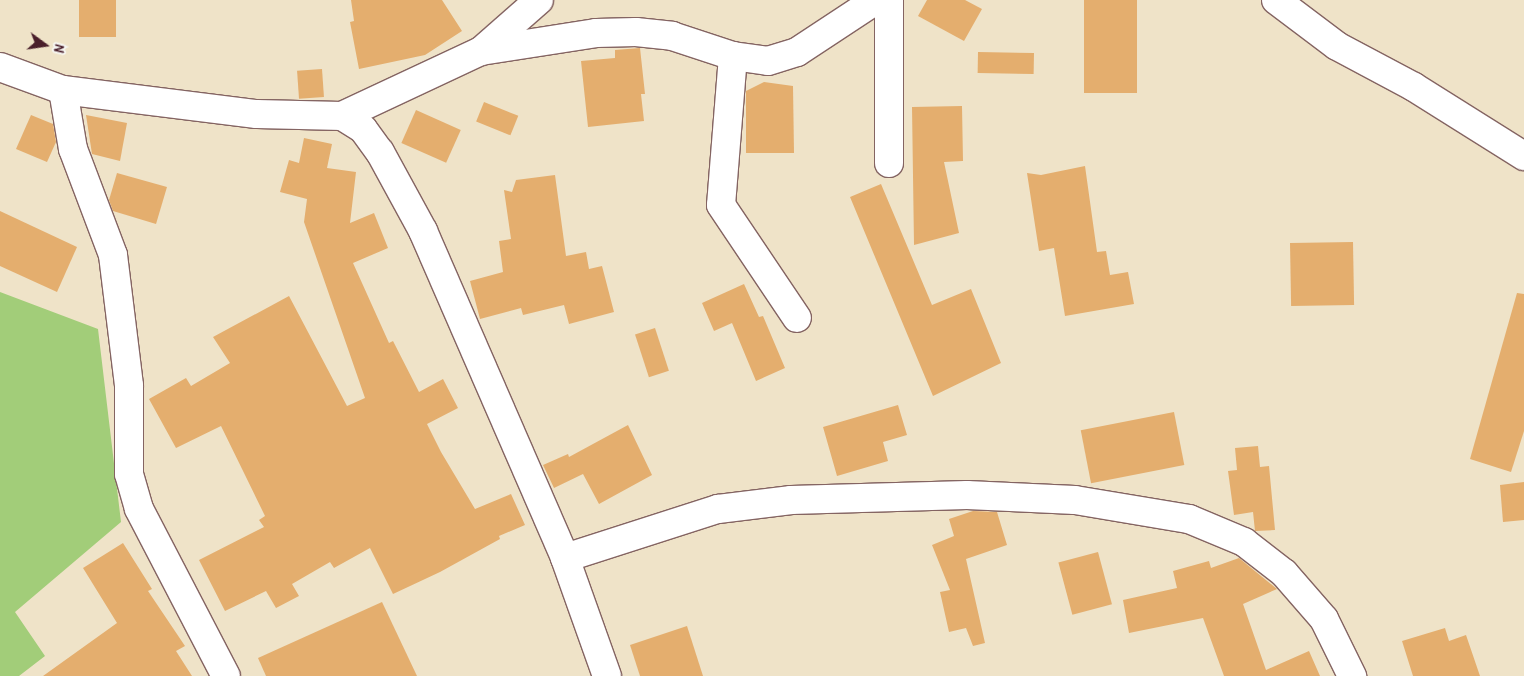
<!DOCTYPE html>
<html>
<head>
<meta charset="utf-8">
<style>
	body { margin:0 }
	#map { position:relative; width:1524px; height:676px; overflow:hidden; background:#efe3c8; font-family:"Patrick Hand",sans-serif }
	div>[style] { position:absolute }
	[style*='--x'] { left:calc(var(--x)*1px); top:calc(var(--y)*1px); width:calc(var(--w)*1px); rotate:calc(var(--a)*1deg) }
	.green>* { inset:0; background:#a2cd79 }
	.building>* { inset:0; background:#e4ae6e; transform-origin:0 0 }
	.roads { filter:drop-shadow(1px 0 #846462) drop-shadow(-1px 0 #846462) drop-shadow(0 1px #846462) drop-shadow(0 -1px #846462) }
	.minor>* { height:28px; margin:-14px; padding:0 14px; transform-origin:14px; border-radius:14px; background:#fff }
	span { translate:-50% -50%; white-space:nowrap; text-align:center; line-height:1.15; -webkit-text-stroke:5px #f6f6f2; paint-order:stroke }
	.north { position:absolute; left:20px; top:20px; width:50px; height:50px; -webkit-text-stroke:4px #f6f6f2; paint-order:stroke; rotate:104deg; font-size:14px; font-weight:700; line-height:20px; text-align:center; color:#4a1f2b }
	.north::after { content:''; display:block; margin:auto; width:18px; height:22px; background:#4a1f2b; clip-path:polygon(50% 0,100% 100%,50% 72%,0 100%) }
</style>
</head>
<body>
<div id="map">
	<div class="green">
		<i style="clip-path:polygon(0 292px,98px 329px,121px 522px,15px 612px,45px 656px,19px 676px,0 676px)"></i>
	</div>
	<div class="building">
		<i style="left:79px;top:0;width:37px;height:37px"></i>
		<i style="clip-path:polygon(351px 0,442px 0,462px 31px,425px 55px,359px 69px,350px 22px,354px 21px)"></i>
		<i style="clip-path:polygon(927px 0,965px 0,982px 9px,964px 41px,918px 16px)"></i>
		<i style="left:1084px;top:0;width:53px;height:93px"></i>
		<i style="clip-path:polygon(640px 48px,645px 94px,641px 94px,644px 121px,588px 127px,581px 61px,615px 58px,615px 50px)"></i>
		<i style="left:978px;top:52px;width:56px;height:21px;rotate:1deg"></i>
		<i style="left:322px;top:69px;width:28px;height:25px;rotate:86deg"></i>
		<i style="clip-path:polygon(764px 82px,793px 86px,794px 153px,746px 153px,746px 91px)"></i>
		<i style="left:484px;top:102px;width:37px;height:21px;rotate:22deg"></i>
		<i style="clip-path:polygon(962px 106px,963px 161px,944px 162px,959px 233px,914px 245px,912px 107px)"></i>
		<i style="left:416px;top:110px;width:49px;height:36px;rotate:24deg"></i>
		<i style="clip-path:polygon(31px 115px,53px 124px,56px 142px,47px 162px,16px 149px)"></i>
		<i style="clip-path:polygon(86px 115px,127px 123px,120px 161px,92px 154px)"></i>
		<i style="clip-path:polygon(304px 138px,332px 144px,327px 168px,356px 172px,350px 223px,374px 213px,388px 248px,353px 263px,389px 343px,393px 341px,419px 392px,443px 379px,458px 408px,427px 424px,441px 452px,475px 509px,511px 494px,525px 525px,499px 536px,500px 539px,440px 572px,393px 594px,370px 548px,334px 568px,330px 562px,292px 584px,299px 596px,276px 608px,266px 591px,225px 611px,199px 560px,264px 527px,259px 520px,265px 516px,221px 426px,176px 448px,149px 399px,186px 378px,191px 386px,230px 363px,213px 337px,289px 296px,347px 406px,365px 398px,304px 222px,307px 199px,280px 192px,289px 160px,299px 163px)"></i>
		<i style="clip-path:polygon(1085px 166px,1097px 252px,1106px 251px,1110px 275px,1128px 272px,1134px 304px,1065px 316px,1054px 248px,1039px 251px,1027px 173px,1041px 175px)"></i>
		<i style="clip-path:polygon(117px 173px,167px 187px,156px 224px,113px 211px,109px 200px)"></i>
		<i style="clip-path:polygon(555px 175px,566px 256px,586px 252px,589px 269px,602px 266px,614px 312px,569px 324px,564px 305px,523px 315px,521px 308px,480px 319px,470px 281px,503px 272px,499px 241px,511px 239px,504px 190px,512px 192px,516px 180px)"></i>
		<i style="clip-path:polygon(881px 184px,932px 305px,971px 289px,1001px 363px,933px 396px,850px 197px)"></i>
		<i style="clip-path:polygon(0 211px,77px 247px,57px 292px,0 266px)"></i>
		<i style="left:1353px;top:242px;width:63px;height:63px;rotate:89deg"></i>
		<i style="clip-path:polygon(744px 284px,759px 317px,763px 316px,785px 368px,756px 381px,732px 323px,714px 331px,702px 303px)"></i>
		<i style="clip-path:polygon(1517px 293px,1524px 294px,1524px 431px,1511px 472px,1470px 459px)"></i>
		<i style="left:655px;top:328px;width:45px;height:21px;rotate:72deg"></i>
		<i style="clip-path:polygon(898px 405px,907px 435px,883px 442px,888px 461px,837px 476px,823px 427px)"></i>
		<i style="left:1174px;top:412px;width:54px;height:95px;rotate:79deg"></i>
		<i style="clip-path:polygon(628px 425px,652px 475px,599px 504px,583px 474px,554px 488px,543px 465px,568px 454px,569px 457px)"></i>
		<i style="clip-path:polygon(1258px 446px,1260px 467px,1269px 466px,1275px 530px,1255px 531px,1253px 512px,1234px 515px,1228px 471px,1237px 470px,1235px 448px)"></i>
		<i style="clip-path:polygon(1524px 482px,1524px 520px,1503px 522px,1500px 485px)"></i>
		<i style="clip-path:polygon(973px 511px,997px 512px,1007px 545px,966px 559px,985px 643px,973px 646px,966px 628px,949px 632px,940px 592px,950px 590px,932px 545px,954px 536px,949px 519px)"></i>
		<i style="clip-path:polygon(123px 543px,152px 589px,148px 591px,185px 646px,176px 651px,192px 676px,43px 676px,117px 623px,83px 568px)"></i>
		<i style="left:1098px;top:552px;width:54px;height:41px;rotate:75deg"></i>
		<i style="clip-path:polygon(1239px 558px,1277px 589px,1243px 604px,1266px 670px,1309px 651px,1320px 676px,1224px 676px,1203px 618px,1129px 633px,1123px 600px,1177px 588px,1173px 571px,1209px 561px,1211px 568px)"></i>
		<i style="clip-path:polygon(382px 602px,417px 676px,266px 676px,258px 658px)"></i>
		<i style="clip-path:polygon(687px 626px,703px 676px,640px 676px,630px 645px)"></i>
		<i style="clip-path:polygon(1445px 628px,1449px 641px,1466px 635px,1480px 676px,1413px 676px,1402px 641px)"></i>
	</div>
	<div class="roads">
		<div class="minor">
			<i style="--x:1276;--y:0;--w:76;--a:37"></i>
			<i style="--x:1337;--y:46;--w:87;--a:28"></i>
			<i style="--x:1414;--y:87;--w:130;--a:32.1"></i>
			<i style="--x:481;--y:51;--w:116;--a:-8.9"></i>
			<i style="--x:596;--y:33;--w:40;--a:-1.4"></i>
			<i style="--x:636;--y:32;--w:36;--a:6"></i>
			<i style="--x:672;--y:36;--w:64;--a:18.2"></i>
			<i style="--x:733;--y:56;--w:35;--a:8"></i>
			<i style="--x:768;--y:61;--w:30;--a:-17"></i>
			<i style="--x:797;--y:52;--w:95;--a:-33.4"></i>
			<i style="--x:733;--y:56;--w:149;--a:94.6"></i>
			<i style="--x:721;--y:205;--w:136;--a:56.1"></i>
			<i style="--x:0;--y:67;--w:67;--a:20.1"></i>
			<i style="--x:63;--y:90;--w:195;--a:7.1"></i>
			<i style="--x:257;--y:114;--w:85;--a:1.3"></i>
			<i style="--x:342;--y:116;--w:153;--a:-25.1"></i>
			<i style="--x:481;--y:51;--w:77;--a:-41.3"></i>
			<i style="--x:63;--y:90;--w:60;--a:80.4"></i>
			<i style="--x:73;--y:149;--w:113;--a:69.3"></i>
			<i style="--x:113;--y:255;--w:132;--a:83"></i>
			<i style="--x:129;--y:386;--w:88;--a:90"></i>
			<i style="--x:129;--y:474;--w:36;--a:74"></i>
			<i style="--x:139;--y:509;--w:188;--a:62.5"></i>
			<i style="--x:342;--y:116;--w:25;--a:32"></i>
			<i style="--x:363;--y:129;--w:29;--a:54"></i>
			<i style="--x:380;--y:152;--w:90;--a:61.4"></i>
			<i style="--x:423;--y:231;--w:357;--a:66.5"></i>
			<i style="--x:565;--y:558;--w:125;--a:70.4"></i>
			<i style="--x:889;--y:163;--w:163;--a:-90"></i>
			<i style="--x:565;--y:558;--w:161;--a:-17.8"></i>
			<i style="--x:718;--y:509;--w:74;--a:-7"></i>
			<i style="--x:791;--y:500;--w:176;--a:-1.6"></i>
			<i style="--x:967;--y:495;--w:108;--a:2.7"></i>
			<i style="--x:1075;--y:500;--w:116;--a:9.5"></i>
			<i style="--x:1189;--y:519;--w:60;--a:22.7"></i>
			<i style="--x:1244;--y:542;--w:51;--a:37.8"></i>
			<i style="--x:1284;--y:573;--w:61;--a:49"></i>
			<i style="--x:1324;--y:619;--w:64;--a:63.8"></i>
		</div>
	</div>
	<div class="north">N</div>
</div>
</body>
</html>
